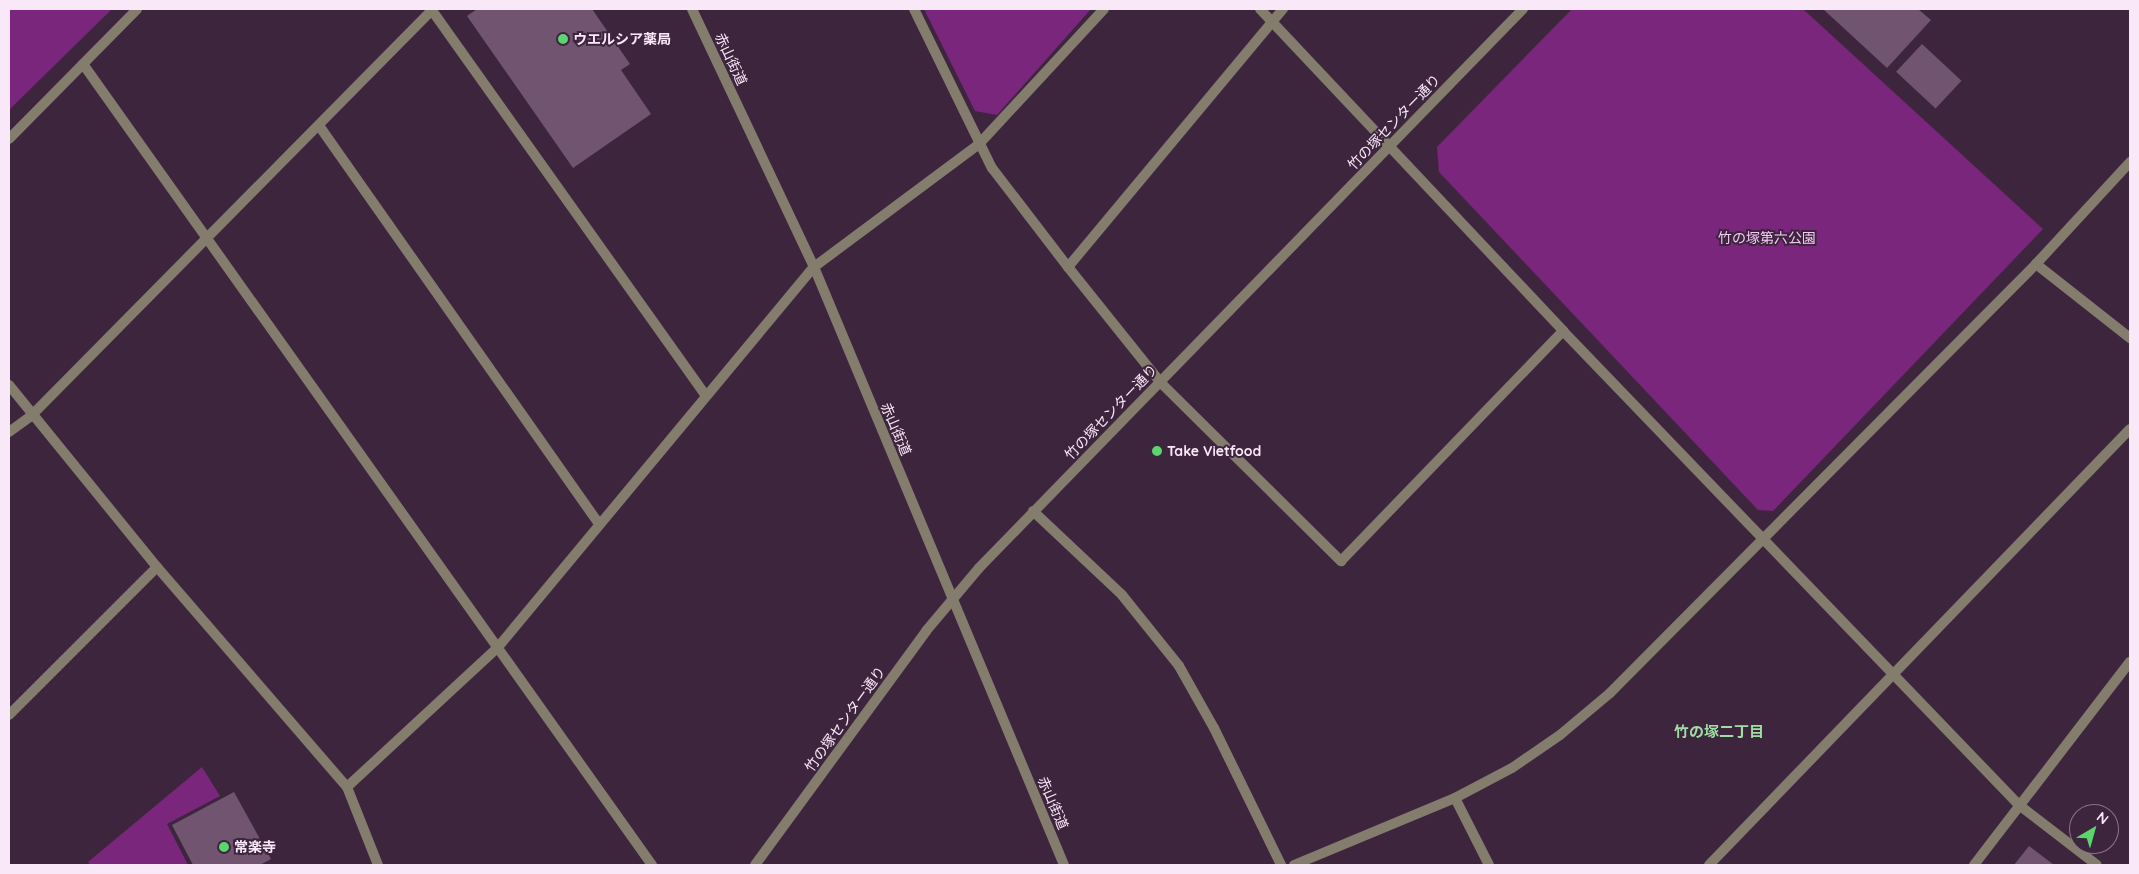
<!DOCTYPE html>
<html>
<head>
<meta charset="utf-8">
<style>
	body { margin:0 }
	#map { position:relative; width:2139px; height:874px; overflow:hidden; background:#3e253e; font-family:Quicksand,"Noto Sans JP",sans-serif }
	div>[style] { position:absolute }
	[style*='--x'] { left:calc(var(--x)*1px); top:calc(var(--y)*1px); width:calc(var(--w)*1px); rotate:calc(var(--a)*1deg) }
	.green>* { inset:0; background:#79267c }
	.building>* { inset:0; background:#705470; transform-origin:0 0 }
	.minor>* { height:10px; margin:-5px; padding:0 5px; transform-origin:5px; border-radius:5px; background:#847d6d }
	.tertiary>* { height:10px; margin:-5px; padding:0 5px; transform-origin:5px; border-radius:5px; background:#847d6d }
	.dots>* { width:14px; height:14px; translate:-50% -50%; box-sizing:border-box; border:2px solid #3e253e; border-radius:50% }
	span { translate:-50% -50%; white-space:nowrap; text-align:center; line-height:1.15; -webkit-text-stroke:4px #3e253e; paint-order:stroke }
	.poi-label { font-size:14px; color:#f9e8f8; font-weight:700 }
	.left { translate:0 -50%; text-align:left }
	.street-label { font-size:14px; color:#f9e8f8 }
	.park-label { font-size:14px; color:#f7c9f6 }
	.neighbourhood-label { font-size:15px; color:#9fdda4; font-weight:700 }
	.frame { position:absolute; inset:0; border:10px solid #f9e8f8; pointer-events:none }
	.north { position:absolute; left:2069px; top:804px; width:50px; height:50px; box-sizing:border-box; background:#3e253e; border:1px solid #897388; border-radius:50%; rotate:38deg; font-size:14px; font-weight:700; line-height:20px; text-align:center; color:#f9e8f8 }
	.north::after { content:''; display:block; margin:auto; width:18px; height:22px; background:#5bd56e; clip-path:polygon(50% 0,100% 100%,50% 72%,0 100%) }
</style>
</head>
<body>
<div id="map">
	<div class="green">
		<i style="clip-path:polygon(9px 9px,112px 9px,9px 110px)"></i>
		<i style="clip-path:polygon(924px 9px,1091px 9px,997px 115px,975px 111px)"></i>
		<i style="clip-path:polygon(1572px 9px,1803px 9px,2043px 229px,1773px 511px,1758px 510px,1439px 172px,1437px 147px)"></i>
		<i style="clip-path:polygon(202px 767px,220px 796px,167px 824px,188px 865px,90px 865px,88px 862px)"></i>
	</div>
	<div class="building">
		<i style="clip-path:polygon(477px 9px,592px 9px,630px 64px,621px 70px,651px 114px,573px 168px,467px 16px)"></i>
		<i style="clip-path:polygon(1823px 9px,1918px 9px,1931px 20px,1887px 68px)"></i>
		<i style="left:1922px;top:44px;width:54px;height:38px;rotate:43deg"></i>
		<i style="clip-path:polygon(234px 792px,271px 859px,260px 865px,193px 865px,172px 825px)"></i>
		<i style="clip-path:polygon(2029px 846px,2054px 865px,2014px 865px)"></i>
	</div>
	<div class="minor">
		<i style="--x:431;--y:9;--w:475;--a:54.6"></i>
		<i style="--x:914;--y:9;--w:177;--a:63.9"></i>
		<i style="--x:992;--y:168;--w:125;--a:52.5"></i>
		<i style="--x:1068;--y:267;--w:147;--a:51.3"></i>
		<i style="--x:1160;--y:382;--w:255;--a:44.7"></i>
		<i style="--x:1341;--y:561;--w:320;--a:-46"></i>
		<i style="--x:1260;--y:9;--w:442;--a:46.7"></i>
		<i style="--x:1563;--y:331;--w:658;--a:46.11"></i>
		<i style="--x:2019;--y:805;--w:98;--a:37.6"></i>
		<i style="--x:83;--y:64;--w:983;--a:54.61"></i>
		<i style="--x:320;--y:127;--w:484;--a:54.9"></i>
		<i style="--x:9;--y:139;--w:182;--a:-45.4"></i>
		<i style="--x:2036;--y:264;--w:120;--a:38.2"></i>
		<i style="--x:1068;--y:267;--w:336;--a:-50.2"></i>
		<i style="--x:9;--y:385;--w:235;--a:50.9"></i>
		<i style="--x:157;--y:567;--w:291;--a:49.2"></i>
		<i style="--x:347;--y:787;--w:84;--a:68.3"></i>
		<i style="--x:9;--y:432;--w:27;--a:-36"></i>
		<i style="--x:31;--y:416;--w:572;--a:-45.35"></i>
		<i style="--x:1033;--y:511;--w:122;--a:43.3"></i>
		<i style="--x:1122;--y:595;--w:91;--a:51.2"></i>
		<i style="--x:1179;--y:666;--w:71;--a:60.6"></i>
		<i style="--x:1214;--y:728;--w:153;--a:63.9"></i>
		<i style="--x:9;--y:715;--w:209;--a:-45"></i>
		<i style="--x:347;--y:787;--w:207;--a:-42.8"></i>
		<i style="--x:499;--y:646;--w:493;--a:-50.3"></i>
		<i style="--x:814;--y:267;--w:206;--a:-36.7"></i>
		<i style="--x:979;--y:144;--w:184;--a:-47.2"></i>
		<i style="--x:1455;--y:798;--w:75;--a:63.1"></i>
		<i style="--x:1294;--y:865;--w:174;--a:-22.6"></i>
		<i style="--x:1455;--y:798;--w:64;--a:-27.8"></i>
		<i style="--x:1512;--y:768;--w:58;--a:-34.5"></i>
		<i style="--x:1560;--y:735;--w:65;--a:-40"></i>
		<i style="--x:1610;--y:693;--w:605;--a:-45.2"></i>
		<i style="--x:2036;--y:264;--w:139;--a:-47.3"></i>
		<i style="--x:1709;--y:865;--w:606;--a:-46"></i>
		<i style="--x:1974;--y:865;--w:256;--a:-52.5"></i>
	</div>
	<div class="tertiary">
		<i style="--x:692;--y:9;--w:285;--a:64.7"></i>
		<i style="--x:814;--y:267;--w:648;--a:67.31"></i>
		<i style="--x:755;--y:865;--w:290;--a:-53.8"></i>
		<i style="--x:926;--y:631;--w:82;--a:-49.9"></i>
		<i style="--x:979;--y:568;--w:780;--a:-45.78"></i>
	</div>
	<div class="dots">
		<i style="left:563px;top:39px;background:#5bd56e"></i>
		<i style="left:1157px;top:451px;background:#5bd56e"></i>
		<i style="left:224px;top:847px;background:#5bd56e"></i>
	</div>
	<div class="poi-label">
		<span class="left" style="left:573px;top:39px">ウエルシア薬局</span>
		<span class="left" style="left:1167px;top:451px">Take Vietfood</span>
		<span class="left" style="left:234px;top:847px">常楽寺</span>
	</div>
	<div class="street-label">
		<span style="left:731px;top:59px;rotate:65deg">赤山街道</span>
		<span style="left:1394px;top:122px;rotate:-46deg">竹の塚センター通り</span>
		<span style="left:1111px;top:412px;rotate:-46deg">竹の塚センター通り</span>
		<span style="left:896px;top:429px;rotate:67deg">赤山街道</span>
		<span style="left:845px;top:719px;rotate:-54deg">竹の塚センター通り</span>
		<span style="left:1053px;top:803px;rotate:67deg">赤山街道</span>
	</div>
	<div class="park-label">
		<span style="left:1767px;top:238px">竹の塚第六公園</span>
	</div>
	<div class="neighbourhood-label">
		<span style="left:1719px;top:732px">竹の塚二丁目</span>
	</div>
	<div class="frame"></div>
	<div class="north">N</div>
</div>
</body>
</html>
